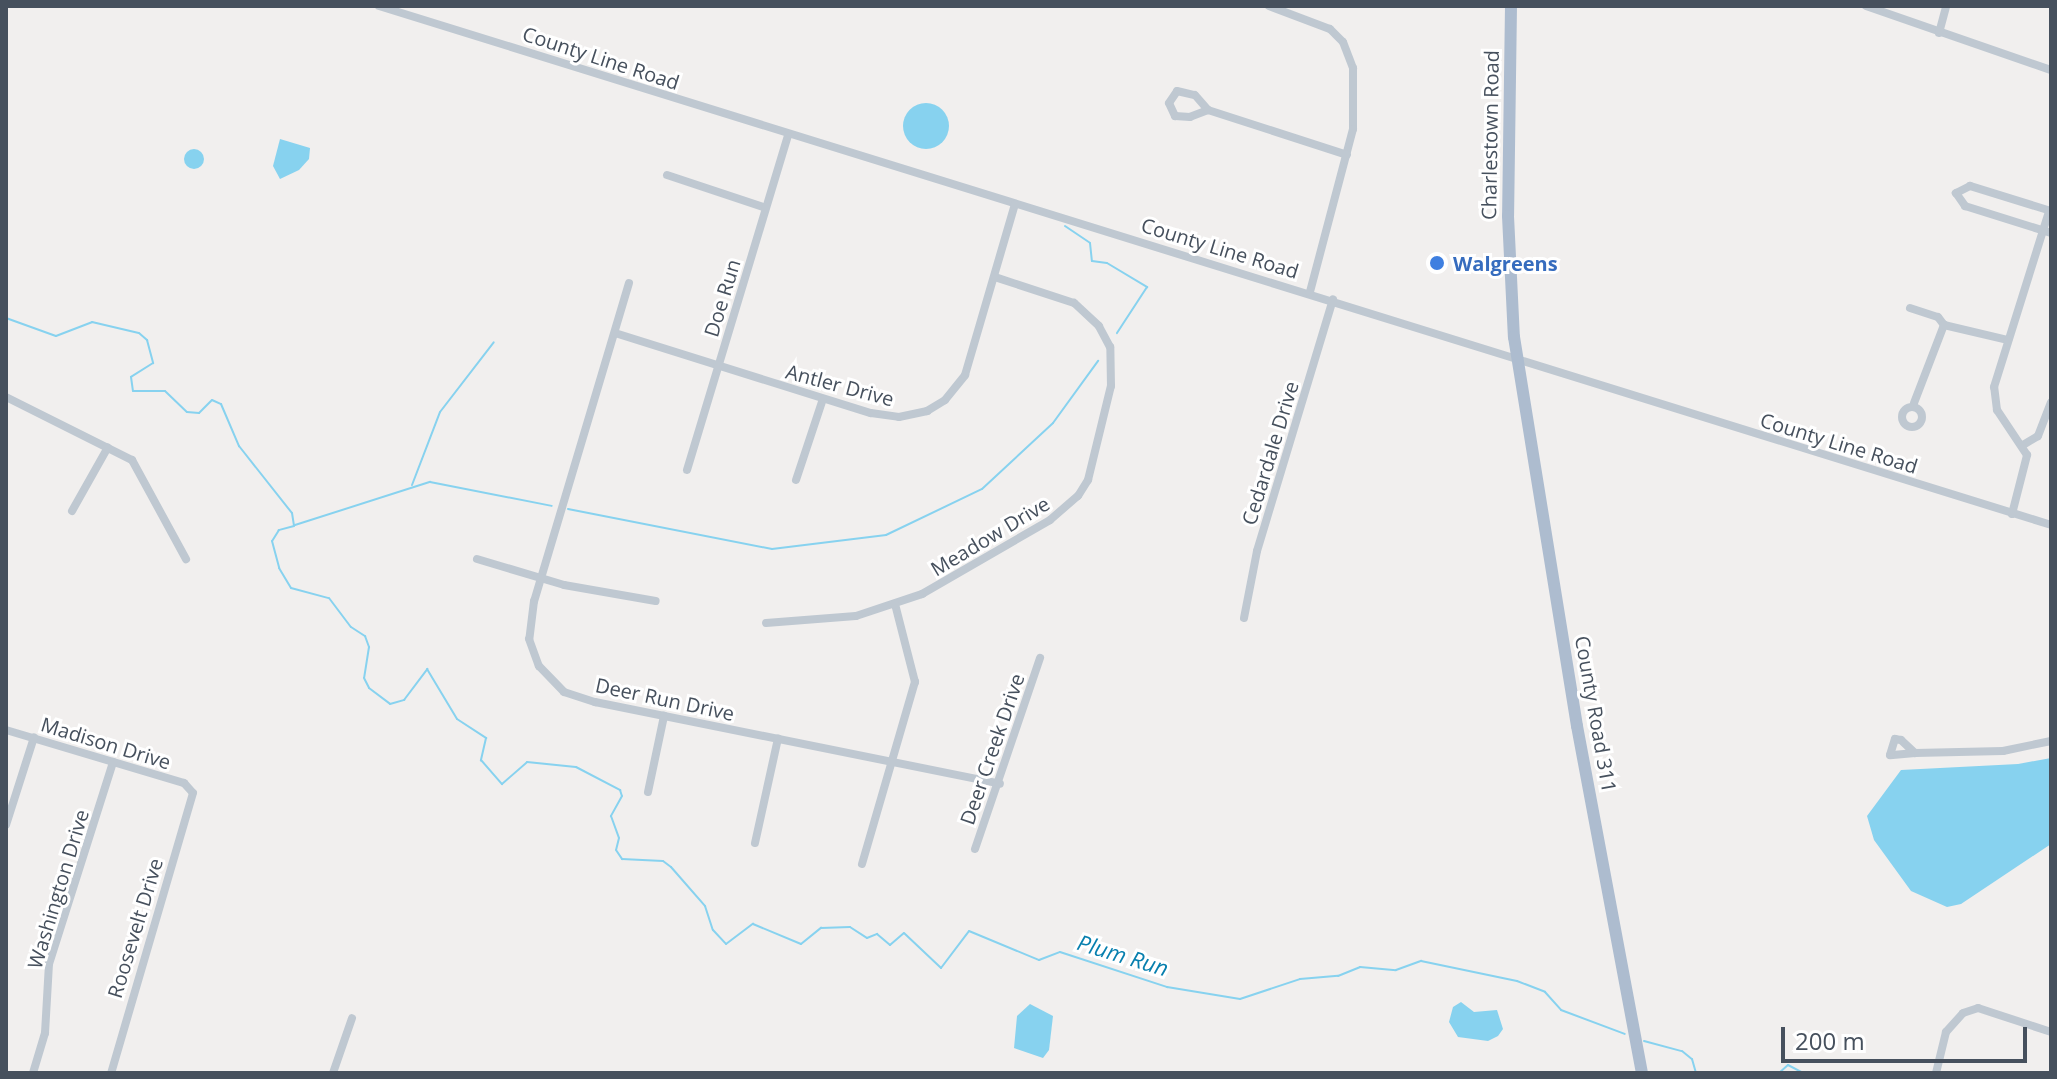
<!DOCTYPE html>
<html>
<head>
<meta charset="utf-8">
<style>
	body { margin:0 }
	#map { position:relative; width:2057px; height:1079px; overflow:hidden; background:#f1efee; font-family:"Open Sans",sans-serif }
	div>[style] { position:absolute }
	[style*='--x'] { left:calc(var(--x)*1px); top:calc(var(--y)*1px); width:calc(var(--w)*1px); rotate:calc(var(--a)*1deg) }
	.water>* { inset:0; background:#87d2ef }
	.round { border-radius:50% }
	.stream>* { height:2px; margin:-1px; padding:0 1px; transform-origin:1px; border-radius:1px; background:#87d2ef }
	.minor>* { height:8px; margin:-4px; padding:0 4px; transform-origin:4px; border-radius:4px; background:#bfc8d1 }
	.minor>.ring { margin:-4px; padding:0; box-sizing:content-box; background:none; border:8px solid #bfc8d1; border-radius:50% }
	.primary>* { height:12px; margin:-6px; padding:0 6px; transform-origin:6px; border-radius:6px; background:#adbccf }
	.dots>* { width:22px; height:22px; translate:-50% -50%; box-sizing:border-box; border:4px solid #fff; border-radius:50% }
	span { translate:-50% -50%; white-space:nowrap; text-align:center; line-height:1.15; -webkit-text-stroke:6px #fff; paint-order:stroke }
	.street-label { font-size:20px; color:#46505d }
	.shop-label { font-size:20px; color:#366cbe; font-weight:700 }
	.left { translate:0 -50%; text-align:left }
	.water-label { font-size:22px; color:#077fae; font-style:italic }
	.frame { position:absolute; inset:0; border:8px solid #46505d; pointer-events:none }
	.scale { position:absolute; left:1781px; top:1027px; width:246px; height:36px; box-sizing:border-box; border:4px solid #46505d; border-top:0; padding-left:10px; font-size:24px; line-height:28px; white-space:nowrap; color:#46505d; -webkit-text-stroke:6px #fff; paint-order:stroke }
</style>
</head>
<body>
<div id="map">
	<div class="water">
		<i class="round" style="left:903px;top:103px;width:46px;height:46px"></i>
		<i style="clip-path:polygon(280px 139px,310px 148px,309px 159px,299px 170px,280px 179px,273px 166px)"></i>
		<i class="round" style="left:184px;top:149px;width:20px;height:20px"></i>
		<i style="clip-path:polygon(2051px 758px,2051px 844px,1961px 904px,1947px 907px,1911px 891px,1874px 840px,1867px 816px,1901px 770px,2018px 764px)"></i>
		<i style="clip-path:polygon(1461px 1002px,1474px 1012px,1497px 1010px,1503px 1029px,1498px 1036px,1488px 1041px,1458px 1037px,1449px 1022px,1453px 1007px)"></i>
		<i style="clip-path:polygon(1030px 1004px,1053px 1016px,1049px 1050px,1043px 1058px,1014px 1048px,1017px 1016px)"></i>
	</div>
	<div class="stream">
		<i style="--x:1065;--y:226;--w:30;--a:34"></i>
		<i style="--x:1090;--y:243;--w:18;--a:84"></i>
		<i style="--x:1092;--y:261;--w:15;--a:8"></i>
		<i style="--x:1107;--y:263;--w:47;--a:31"></i>
		<i style="--x:1147;--y:287;--w:55;--a:123.1"></i>
		<i style="--x:6;--y:318;--w:53;--a:19.8"></i>
		<i style="--x:56;--y:336;--w:39;--a:-21"></i>
		<i style="--x:92;--y:322;--w:48;--a:13.2"></i>
		<i style="--x:139;--y:333;--w:11;--a:41"></i>
		<i style="--x:147;--y:340;--w:24;--a:75"></i>
		<i style="--x:153;--y:363;--w:26;--a:148"></i>
		<i style="--x:131;--y:377;--w:14;--a:82"></i>
		<i style="--x:133;--y:391;--w:32;--a:0"></i>
		<i style="--x:165;--y:391;--w:30;--a:44"></i>
		<i style="--x:187;--y:412;--w:12;--a:5"></i>
		<i style="--x:199;--y:413;--w:18;--a:-45"></i>
		<i style="--x:212;--y:400;--w:10;--a:24"></i>
		<i style="--x:221;--y:404;--w:46;--a:66.8"></i>
		<i style="--x:239;--y:446;--w:85;--a:51.7"></i>
		<i style="--x:292;--y:513;--w:13;--a:81"></i>
		<i style="--x:294;--y:526;--w:16;--a:165"></i>
		<i style="--x:279;--y:530;--w:13;--a:122"></i>
		<i style="--x:272;--y:541;--w:28;--a:75"></i>
		<i style="--x:279;--y:568;--w:23;--a:59"></i>
		<i style="--x:291;--y:588;--w:39;--a:15"></i>
		<i style="--x:329;--y:598;--w:36;--a:53"></i>
		<i style="--x:351;--y:627;--w:17;--a:33"></i>
		<i style="--x:365;--y:636;--w:12;--a:70"></i>
		<i style="--x:369;--y:647;--w:31;--a:99"></i>
		<i style="--x:364;--y:678;--w:11;--a:63"></i>
		<i style="--x:369;--y:688;--w:26;--a:37"></i>
		<i style="--x:390;--y:704;--w:15;--a:-16"></i>
		<i style="--x:404;--y:700;--w:39;--a:-53"></i>
		<i style="--x:427;--y:669;--w:58;--a:59"></i>
		<i style="--x:457;--y:719;--w:35;--a:33"></i>
		<i style="--x:486;--y:738;--w:23;--a:103"></i>
		<i style="--x:481;--y:760;--w:32;--a:49"></i>
		<i style="--x:502;--y:784;--w:33;--a:-41"></i>
		<i style="--x:527;--y:762;--w:49;--a:5.8"></i>
		<i style="--x:576;--y:767;--w:50;--a:27.6"></i>
		<i style="--x:620;--y:790;--w:6;--a:72"></i>
		<i style="--x:622;--y:796;--w:23;--a:119"></i>
		<i style="--x:611;--y:816;--w:23;--a:70"></i>
		<i style="--x:619;--y:838;--w:12;--a:104"></i>
		<i style="--x:616;--y:850;--w:11;--a:56"></i>
		<i style="--x:622;--y:859;--w:41;--a:2.8"></i>
		<i style="--x:663;--y:861;--w:10;--a:37"></i>
		<i style="--x:671;--y:867;--w:52;--a:48.9"></i>
		<i style="--x:705;--y:906;--w:25;--a:72"></i>
		<i style="--x:713;--y:930;--w:19;--a:47"></i>
		<i style="--x:726;--y:944;--w:34;--a:-37"></i>
		<i style="--x:753;--y:924;--w:52;--a:22.6"></i>
		<i style="--x:801;--y:944;--w:26;--a:-39"></i>
		<i style="--x:821;--y:928;--w:29;--a:-2"></i>
		<i style="--x:850;--y:927;--w:20;--a:33"></i>
		<i style="--x:867;--y:938;--w:11;--a:-22"></i>
		<i style="--x:877;--y:934;--w:17;--a:40"></i>
		<i style="--x:890;--y:945;--w:18;--a:-41"></i>
		<i style="--x:904;--y:933;--w:51;--a:43.4"></i>
		<i style="--x:941;--y:968;--w:46;--a:-52.9"></i>
		<i style="--x:969;--y:931;--w:76;--a:22.5"></i>
		<i style="--x:1039;--y:960;--w:22;--a:-21"></i>
		<i style="--x:1060;--y:952;--w:113;--a:18.1"></i>
		<i style="--x:1167;--y:987;--w:74;--a:9.3"></i>
		<i style="--x:1240;--y:999;--w:63;--a:-18.4"></i>
		<i style="--x:1300;--y:979;--w:38;--a:-5"></i>
		<i style="--x:1338;--y:976;--w:24;--a:-22"></i>
		<i style="--x:1360;--y:967;--w:36;--a:5"></i>
		<i style="--x:1396;--y:970;--w:27;--a:-20"></i>
		<i style="--x:1421;--y:961;--w:98;--a:11.8"></i>
		<i style="--x:1517;--y:981;--w:30;--a:21"></i>
		<i style="--x:1545;--y:992;--w:24;--a:48"></i>
		<i style="--x:1561;--y:1010;--w:68;--a:20.6"></i>
		<i style="--x:412;--y:485;--w:78;--a:-69"></i>
		<i style="--x:440;--y:412;--w:88;--a:-52.4"></i>
		<i style="--x:568;--y:509;--w:208;--a:11.1"></i>
		<i style="--x:772;--y:549;--w:115;--a:-7"></i>
		<i style="--x:886;--y:535;--w:106;--a:-25.6"></i>
		<i style="--x:982;--y:489;--w:97;--a:-42.9"></i>
		<i style="--x:1053;--y:423;--w:77;--a:-54"></i>
		<i style="--x:295;--y:525;--w:142;--a:-17.7"></i>
		<i style="--x:430;--y:482;--w:124;--a:11.1"></i>
		<i style="--x:1644;--y:1041;--w:39;--a:15"></i>
		<i style="--x:1682;--y:1051;--w:13;--a:39"></i>
		<i style="--x:1692;--y:1059;--w:15;--a:74"></i>
		<i style="--x:1779;--y:1073;--w:12;--a:-42"></i>
		<i style="--x:1788;--y:1065;--w:17;--a:28"></i>
	</div>
	<div class="minor">
		<i style="--x:379;--y:6;--w:1751;--a:17.24"></i>
		<i style="--x:1269;--y:6;--w:65;--a:20.7"></i>
		<i style="--x:1330;--y:29;--w:18;--a:45"></i>
		<i style="--x:1343;--y:42;--w:28;--a:69"></i>
		<i style="--x:1353;--y:68;--w:61;--a:90"></i>
		<i style="--x:1353;--y:129;--w:169;--a:104.8"></i>
		<i style="--x:1866;--y:6;--w:196;--a:19.1"></i>
		<i style="--x:1939;--y:33;--w:28;--a:-75"></i>
		<i style="--x:1177;--y:91;--w:18;--a:13"></i>
		<i style="--x:1195;--y:95;--w:20;--a:49"></i>
		<i style="--x:1208;--y:110;--w:19;--a:159"></i>
		<i style="--x:1190;--y:117;--w:15;--a:-176"></i>
		<i style="--x:1175;--y:116;--w:14;--a:-115"></i>
		<i style="--x:1169;--y:103;--w:14;--a:-56"></i>
		<i style="--x:1208;--y:110;--w:146;--a:17.9"></i>
		<i style="--x:667;--y:175;--w:104;--a:18.4"></i>
		<i style="--x:2051;--y:211;--w:85;--a:-162.8"></i>
		<i style="--x:1970;--y:186;--w:16;--a:153"></i>
		<i style="--x:1956;--y:193;--w:16;--a:55"></i>
		<i style="--x:1965;--y:206;--w:90;--a:17.4"></i>
		<i style="--x:629;--y:283;--w:332;--a:106.6"></i>
		<i style="--x:534;--y:601;--w:38;--a:97"></i>
		<i style="--x:529;--y:639;--w:29;--a:70"></i>
		<i style="--x:539;--y:666;--w:36;--a:46"></i>
		<i style="--x:564;--y:692;--w:33;--a:18"></i>
		<i style="--x:595;--y:702;--w:413;--a:11.4"></i>
		<i style="--x:1910;--y:308;--w:29;--a:18"></i>
		<i style="--x:1938;--y:317;--w:10;--a:53"></i>
		<i style="--x:615;--y:333;--w:268;--a:17.4"></i>
		<i style="--x:871;--y:413;--w:28;--a:8"></i>
		<i style="--x:899;--y:417;--w:29;--a:-12"></i>
		<i style="--x:927;--y:411;--w:21;--a:-31"></i>
		<i style="--x:945;--y:400;--w:32;--a:-51"></i>
		<i style="--x:965;--y:375;--w:178;--a:-73.7"></i>
		<i style="--x:6;--y:397;--w:141;--a:26.6"></i>
		<i style="--x:132;--y:460;--w:113;--a:61.4"></i>
		<i style="--x:1914;--y:403;--w:84;--a:-69"></i>
		<i style="--x:1944;--y:325;--w:66;--a:13.2"></i>
		<i class="ring" style="left:1902px;top:407px;width:12px;height:12px"></i>
		<i style="--x:2023;--y:445;--w:17;--a:-31"></i>
		<i style="--x:2038;--y:436;--w:36;--a:-69"></i>
		<i style="--x:687;--y:470;--w:349;--a:-73.2"></i>
		<i style="--x:796;--y:480;--w:85;--a:-71.6"></i>
		<i style="--x:72;--y:511;--w:73;--a:-60.6"></i>
		<i style="--x:2012;--y:514;--w:61;--a:-75.7"></i>
		<i style="--x:2027;--y:455;--w:54;--a:-123.7"></i>
		<i style="--x:1997;--y:410;--w:23;--a:-97"></i>
		<i style="--x:1994;--y:387;--w:184;--a:-72.6"></i>
		<i style="--x:477;--y:559;--w:91;--a:16.6"></i>
		<i style="--x:564;--y:585;--w:93;--a:9.9"></i>
		<i style="--x:1244;--y:618;--w:68;--a:-79"></i>
		<i style="--x:1257;--y:551;--w:263;--a:-73.2"></i>
		<i style="--x:766;--y:623;--w:90;--a:-4.4"></i>
		<i style="--x:856;--y:616;--w:70;--a:-18.4"></i>
		<i style="--x:922;--y:594;--w:148;--a:-30"></i>
		<i style="--x:1050;--y:520;--w:37;--a:-41"></i>
		<i style="--x:1078;--y:496;--w:19;--a:-58"></i>
		<i style="--x:1088;--y:480;--w:97;--a:-76.3"></i>
		<i style="--x:1111;--y:386;--w:39;--a:-91"></i>
		<i style="--x:1110;--y:347;--w:24;--a:-118"></i>
		<i style="--x:1099;--y:326;--w:34;--a:-137"></i>
		<i style="--x:1074;--y:303;--w:83;--a:-161.8"></i>
		<i style="--x:6;--y:730;--w:186;--a:16.6"></i>
		<i style="--x:184;--y:783;--w:13;--a:48"></i>
		<i style="--x:193;--y:793;--w:292;--a:106.3"></i>
		<i style="--x:1895;--y:739;--w:6;--a:9"></i>
		<i style="--x:1901;--y:740;--w:19;--a:43"></i>
		<i style="--x:1915;--y:753;--w:25;--a:175"></i>
		<i style="--x:1890;--y:755;--w:17;--a:-73"></i>
		<i style="--x:1915;--y:753;--w:88;--a:-1.3"></i>
		<i style="--x:2003;--y:751;--w:49;--a:-11.8"></i>
		<i style="--x:648;--y:792;--w:78;--a:-78.1"></i>
		<i style="--x:6;--y:825;--w:92;--a:-72.3"></i>
		<i style="--x:755;--y:843;--w:107;--a:-77.6"></i>
		<i style="--x:975;--y:849;--w:202;--a:-71.2"></i>
		<i style="--x:862;--y:864;--w:190;--a:-73.8"></i>
		<i style="--x:915;--y:682;--w:81;--a:-104.4"></i>
		<i style="--x:33;--y:1073;--w:42;--a:-73.3"></i>
		<i style="--x:45;--y:1033;--w:69;--a:-86.7"></i>
		<i style="--x:49;--y:964;--w:212;--a:-72.4"></i>
		<i style="--x:333;--y:1073;--w:58;--a:-70.9"></i>
		<i style="--x:1936;--y:1073;--w:42;--a:-76.3"></i>
		<i style="--x:1946;--y:1032;--w:25;--a:-48"></i>
		<i style="--x:1963;--y:1013;--w:16;--a:-18"></i>
		<i style="--x:1978;--y:1008;--w:77;--a:18.2"></i>
	</div>
	<div class="primary">
		<i style="--x:1511;--y:6;--w:210;--a:90.8"></i>
		<i style="--x:1508;--y:216;--w:121;--a:87.2"></i>
		<i style="--x:1514;--y:337;--w:394;--a:80.8"></i>
		<i style="--x:1577;--y:726;--w:353;--a:79.4"></i>
	</div>
	<div class="dots">
		<i style="left:1437px;top:263px;background:#3f7fe0"></i>
	</div>
	<div class="street-label">
		<span style="left:601px;top:58px;rotate:18deg">County Line Road</span>
		<span style="left:1490px;top:135px;rotate:-89deg">Charlestown Road</span>
		<span style="left:1220px;top:248px;rotate:17deg">County Line Road</span>
		<span style="left:722px;top:298px;rotate:-73deg">Doe Run</span>
		<span style="left:840px;top:385px;rotate:15deg">Antler Drive</span>
		<span style="left:1839px;top:443px;rotate:17deg">County Line Road</span>
		<span style="left:1270px;top:453px;rotate:-73deg">Cedardale Drive</span>
		<span style="left:990px;top:536px;rotate:-31deg">Meadow Drive</span>
		<span style="left:665px;top:699px;rotate:12deg">Deer Run Drive</span>
		<span style="left:1596px;top:714px;rotate:80deg">County Road 311</span>
		<span style="left:106px;top:743px;rotate:17deg">Madison Drive</span>
		<span style="left:992px;top:749px;rotate:-71deg">Deer Creek Drive</span>
		<span style="left:58px;top:889px;rotate:-73deg">Washington Drive</span>
		<span style="left:135px;top:928px;rotate:-73deg">Roosevelt Drive</span>
	</div>
	<div class="shop-label">
		<span class="left" style="left:1453px;top:263px">Walgreens</span>
	</div>
	<div class="water-label">
		<span style="left:1123px;top:955px;rotate:17deg">Plum Run</span>
	</div>
	<div class="frame"></div>
	<div class="scale">200 m</div>
</div>
</body>
</html>
